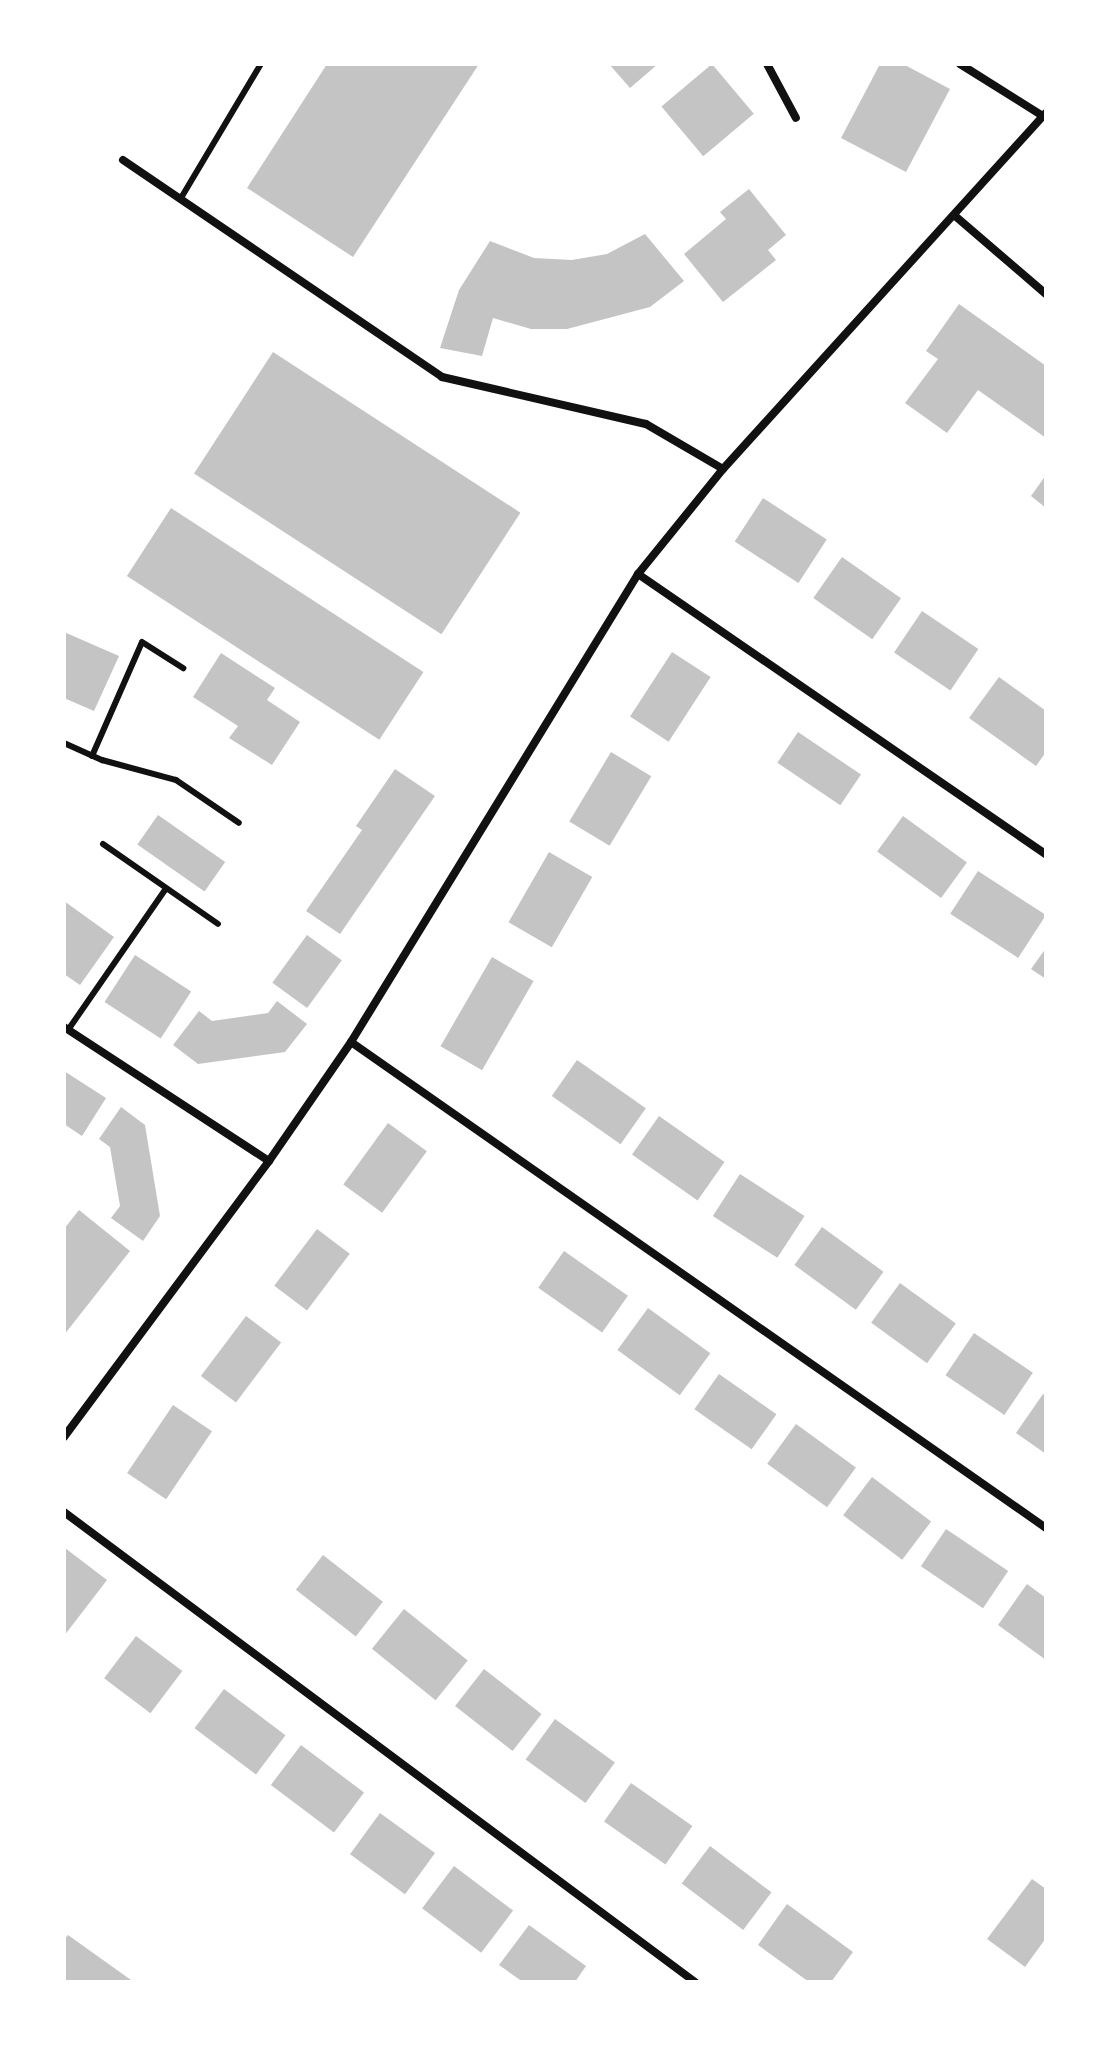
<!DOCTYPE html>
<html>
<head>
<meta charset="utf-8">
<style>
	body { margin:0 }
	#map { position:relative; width:1110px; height:2046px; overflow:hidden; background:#fff; font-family:Roboto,sans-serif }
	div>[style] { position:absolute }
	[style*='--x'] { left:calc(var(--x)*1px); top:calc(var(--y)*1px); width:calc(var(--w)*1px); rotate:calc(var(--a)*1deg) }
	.building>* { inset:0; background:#c4c4c4; transform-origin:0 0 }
	.service>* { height:6px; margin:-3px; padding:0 3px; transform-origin:3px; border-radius:3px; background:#111 }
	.minor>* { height:8px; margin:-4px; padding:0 4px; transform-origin:4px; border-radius:4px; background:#111 }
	span { translate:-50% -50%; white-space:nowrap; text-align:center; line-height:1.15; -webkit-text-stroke:8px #fff; paint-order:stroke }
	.frame { position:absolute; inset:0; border:66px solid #fff; pointer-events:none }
</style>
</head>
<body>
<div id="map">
	<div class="building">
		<i style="clip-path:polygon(327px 64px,479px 64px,353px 257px,247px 188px)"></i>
		<i style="clip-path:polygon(609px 64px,658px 64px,630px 88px)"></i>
		<i style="left:712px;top:64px;width:65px;height:66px;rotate:50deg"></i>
		<i style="clip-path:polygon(880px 64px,903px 64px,950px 89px,906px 172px,841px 138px)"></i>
		<i style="clip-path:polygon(749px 189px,786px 235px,768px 250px,776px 260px,723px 302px,684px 254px,726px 219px,720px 212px)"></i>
		<i style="clip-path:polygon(645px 234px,684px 281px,650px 307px,567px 329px,531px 329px,493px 318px,482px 356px,440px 348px,459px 290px,490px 241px,534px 258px,572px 260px,607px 254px)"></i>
		<i style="clip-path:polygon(959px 304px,1046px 366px,1046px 438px,978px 390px,947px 433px,905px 403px,938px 359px,926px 351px)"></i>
		<i style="left:273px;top:352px;width:295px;height:145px;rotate:33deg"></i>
		<i style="clip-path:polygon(1046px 475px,1046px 508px,1031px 496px)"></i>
		<i style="left:763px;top:498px;width:76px;height:52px;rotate:33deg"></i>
		<i style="left:171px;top:508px;width:301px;height:81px;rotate:33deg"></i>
		<i style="left:842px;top:557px;width:72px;height:50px;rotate:35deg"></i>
		<i style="left:922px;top:611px;width:68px;height:50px;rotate:34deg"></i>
		<i style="clip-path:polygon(64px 632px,119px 656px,94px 711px,64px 698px)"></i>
		<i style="left:672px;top:652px;width:46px;height:77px;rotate:33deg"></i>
		<i style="clip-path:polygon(221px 653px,275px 688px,267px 700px,300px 722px,272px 765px,229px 738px,238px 726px,193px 697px)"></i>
		<i style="clip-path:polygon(999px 677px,1046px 711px,1046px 752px,1036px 766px,969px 718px)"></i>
		<i style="left:798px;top:732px;width:76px;height:37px;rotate:34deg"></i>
		<i style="left:611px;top:752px;width:47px;height:81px;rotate:31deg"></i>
		<i style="clip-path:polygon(395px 769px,435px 796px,340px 934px,306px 911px,362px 830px,356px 826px)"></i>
		<i style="left:158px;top:815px;width:82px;height:36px;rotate:35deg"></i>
		<i style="left:903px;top:816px;width:79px;height:44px;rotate:36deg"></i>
		<i style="left:549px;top:852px;width:50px;height:81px;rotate:30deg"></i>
		<i style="left:978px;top:871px;width:81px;height:51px;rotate:33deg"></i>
		<i style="clip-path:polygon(64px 901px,114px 937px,80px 985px,64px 974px)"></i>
		<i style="left:307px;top:935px;width:43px;height:59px;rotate:36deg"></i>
		<i style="clip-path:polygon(1046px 948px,1046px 979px,1031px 969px)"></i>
		<i style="left:135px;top:955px;width:67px;height:56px;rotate:33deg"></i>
		<i style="left:492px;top:957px;width:48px;height:103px;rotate:30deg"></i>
		<i style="clip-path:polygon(277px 1001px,307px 1024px,285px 1052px,198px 1064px,173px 1045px,199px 1011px,212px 1021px,268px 1013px)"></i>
		<i style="left:577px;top:1060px;width:84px;height:44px;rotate:35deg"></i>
		<i style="clip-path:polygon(64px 1071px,106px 1098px,82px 1136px,64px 1124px)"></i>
		<i style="clip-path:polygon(121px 1107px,145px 1125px,160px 1216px,143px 1241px,111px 1218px,120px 1206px,110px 1147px,99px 1139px)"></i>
		<i style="left:659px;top:1116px;width:80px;height:47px;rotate:35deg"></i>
		<i style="left:388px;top:1123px;width:48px;height:76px;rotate:36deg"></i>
		<i style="left:740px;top:1174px;width:77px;height:50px;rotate:33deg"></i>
		<i style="clip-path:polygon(79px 1210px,130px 1251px,64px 1335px,64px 1229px)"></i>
		<i style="left:822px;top:1227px;width:76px;height:47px;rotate:36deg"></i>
		<i style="left:317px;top:1229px;width:41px;height:71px;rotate:37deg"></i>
		<i style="left:564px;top:1251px;width:78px;height:45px;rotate:35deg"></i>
		<i style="left:900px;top:1283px;width:69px;height:49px;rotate:36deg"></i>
		<i style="left:648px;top:1308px;width:77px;height:52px;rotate:36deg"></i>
		<i style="left:246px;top:1316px;width:44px;height:75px;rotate:37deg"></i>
		<i style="left:974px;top:1333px;width:71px;height:51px;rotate:34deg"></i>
		<i style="left:719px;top:1374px;width:70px;height:43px;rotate:35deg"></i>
		<i style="clip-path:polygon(1043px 1394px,1046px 1396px,1046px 1454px,1016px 1433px)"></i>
		<i style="left:173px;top:1405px;width:47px;height:82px;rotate:34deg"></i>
		<i style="left:796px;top:1424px;width:74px;height:49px;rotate:36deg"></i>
		<i style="left:872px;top:1477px;width:74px;height:48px;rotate:37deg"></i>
		<i style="left:946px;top:1529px;width:75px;height:45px;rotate:34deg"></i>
		<i style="clip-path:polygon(65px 1548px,107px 1580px,64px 1636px,64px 1550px)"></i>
		<i style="left:323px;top:1555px;width:76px;height:44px;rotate:38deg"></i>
		<i style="clip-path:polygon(1027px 1584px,1046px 1598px,1046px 1660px,998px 1625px)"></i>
		<i style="left:404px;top:1609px;width:82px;height:51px;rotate:39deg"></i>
		<i style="left:136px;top:1636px;width:58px;height:53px;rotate:37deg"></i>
		<i style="left:484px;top:1669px;width:73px;height:47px;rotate:38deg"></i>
		<i style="left:224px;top:1689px;width:77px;height:49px;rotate:37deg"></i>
		<i style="left:555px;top:1719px;width:74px;height:50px;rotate:36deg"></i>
		<i style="left:301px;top:1745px;width:79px;height:50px;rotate:37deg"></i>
		<i style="left:631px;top:1783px;width:75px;height:47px;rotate:35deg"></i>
		<i style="left:380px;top:1813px;width:68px;height:51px;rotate:36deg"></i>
		<i style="left:710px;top:1846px;width:77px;height:47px;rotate:37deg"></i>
		<i style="left:454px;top:1866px;width:74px;height:53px;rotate:37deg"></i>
		<i style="clip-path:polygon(1032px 1879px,1046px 1889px,1046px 1938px,1025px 1967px,987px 1939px)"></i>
		<i style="clip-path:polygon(787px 1904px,853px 1952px,831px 1982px,809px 1982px,758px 1945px)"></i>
		<i style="clip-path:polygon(529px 1925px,586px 1966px,575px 1982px,523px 1982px,499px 1965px)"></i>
		<i style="clip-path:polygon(68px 1935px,131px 1980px,129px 1982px,64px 1982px,64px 1940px)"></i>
	</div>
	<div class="service">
		<i style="--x:181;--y:198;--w:156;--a:-59.2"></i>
		<i style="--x:64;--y:743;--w:42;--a:24.1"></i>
		<i style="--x:102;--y:760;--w:77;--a:15.1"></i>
		<i style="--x:176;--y:780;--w:76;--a:34.3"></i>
		<i style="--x:92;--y:756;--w:124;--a:-66.3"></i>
		<i style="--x:142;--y:642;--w:49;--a:32.4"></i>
		<i style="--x:103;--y:844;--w:140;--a:34.8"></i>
		<i style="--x:68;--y:1030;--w:170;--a:-55.3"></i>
	</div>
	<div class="minor">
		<i style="--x:767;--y:64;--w:61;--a:61.8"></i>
		<i style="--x:960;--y:64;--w:98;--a:32.1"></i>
		<i style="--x:123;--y:160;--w:386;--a:34.2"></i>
		<i style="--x:442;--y:377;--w:209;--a:13"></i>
		<i style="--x:646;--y:424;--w:89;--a:30.3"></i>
		<i style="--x:954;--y:215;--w:121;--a:40.7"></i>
		<i style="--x:638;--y:574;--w:495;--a:34.5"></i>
		<i style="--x:64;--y:1027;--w:245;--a:33.2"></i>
		<i style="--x:351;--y:1042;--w:848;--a:34.96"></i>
		<i style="--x:64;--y:1437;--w:344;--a:-53.4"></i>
		<i style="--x:269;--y:1161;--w:145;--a:-55.4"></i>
		<i style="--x:351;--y:1042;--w:549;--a:-58.48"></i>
		<i style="--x:638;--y:574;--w:135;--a:-51"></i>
		<i style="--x:723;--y:469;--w:481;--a:-47.8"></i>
		<i style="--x:64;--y:1512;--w:787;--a:36.68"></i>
	</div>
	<div class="frame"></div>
</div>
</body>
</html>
